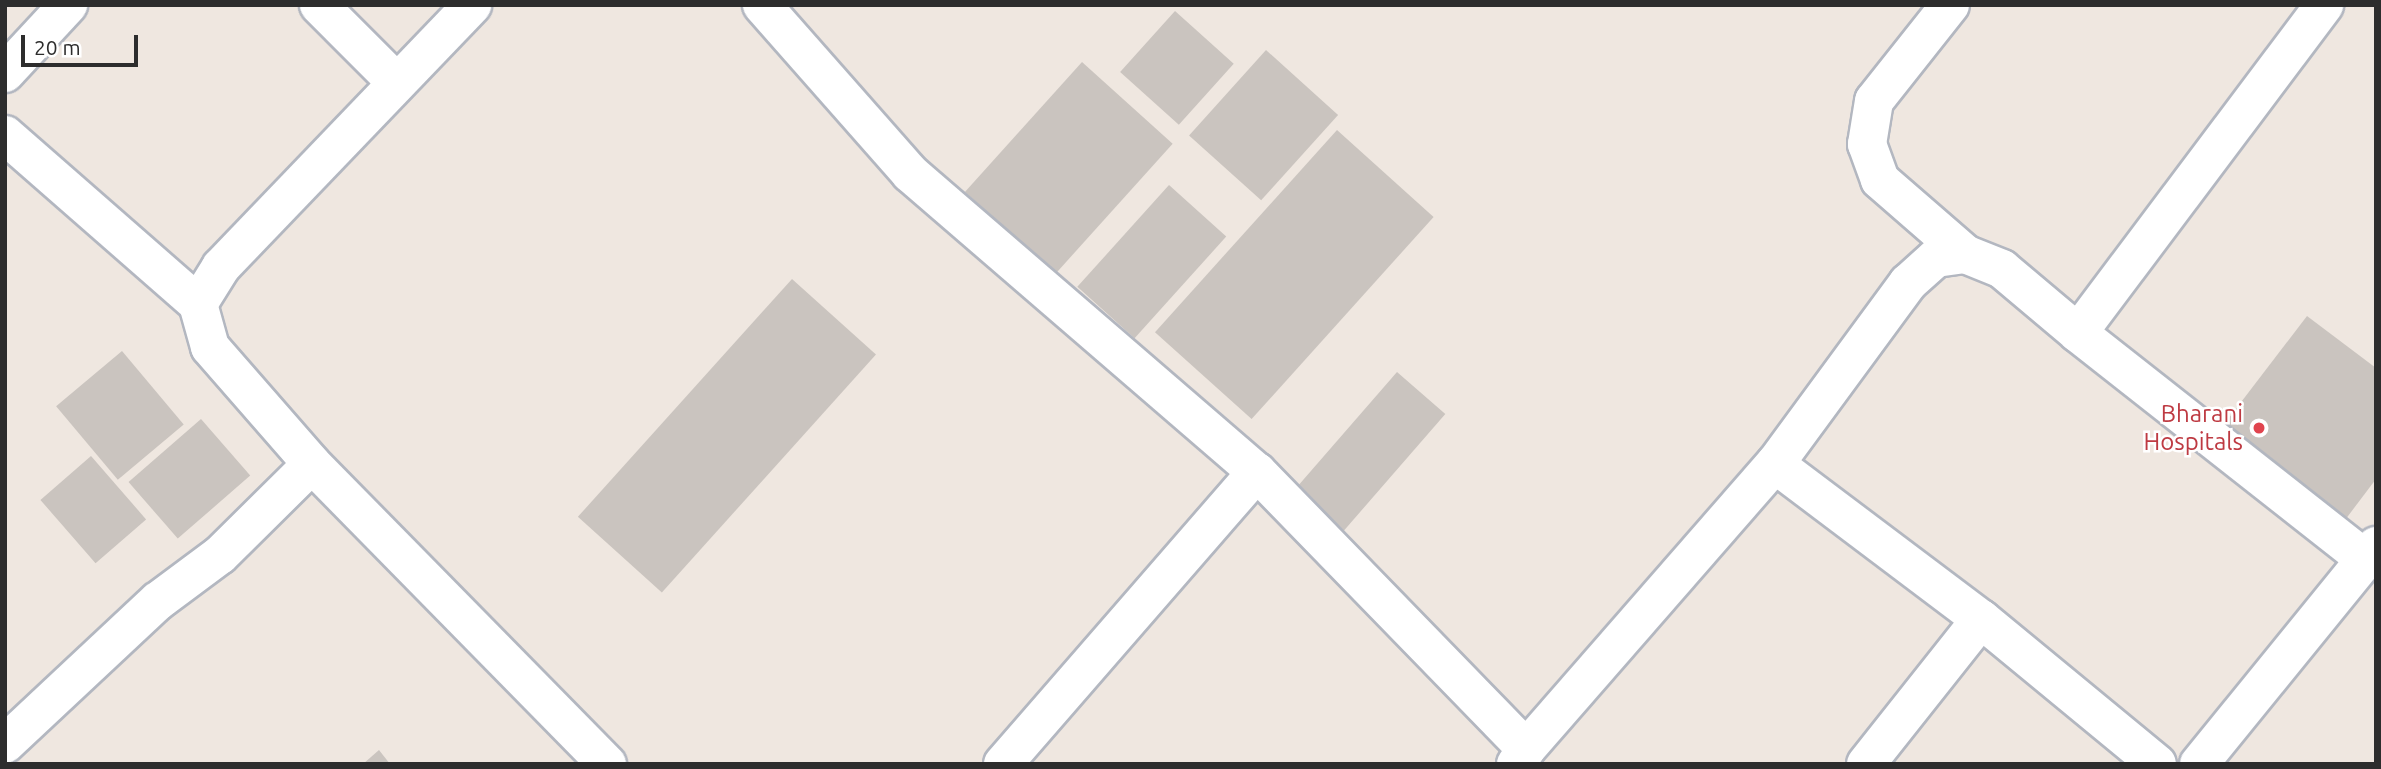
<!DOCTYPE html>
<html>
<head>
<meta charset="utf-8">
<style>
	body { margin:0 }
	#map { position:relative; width:2381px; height:769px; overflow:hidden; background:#efe7e0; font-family:Ubuntu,sans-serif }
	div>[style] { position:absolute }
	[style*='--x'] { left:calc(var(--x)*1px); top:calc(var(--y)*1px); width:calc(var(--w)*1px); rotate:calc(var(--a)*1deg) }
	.building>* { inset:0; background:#cac4bf; transform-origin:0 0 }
	.roads { filter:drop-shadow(2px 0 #b3b7c0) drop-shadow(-2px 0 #b3b7c0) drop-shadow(0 2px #b3b7c0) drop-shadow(0 -2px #b3b7c0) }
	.minor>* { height:38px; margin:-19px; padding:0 19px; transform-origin:19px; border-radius:19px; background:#fff }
	.tertiary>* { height:38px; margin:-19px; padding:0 19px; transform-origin:19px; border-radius:19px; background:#fff }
	.dots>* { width:19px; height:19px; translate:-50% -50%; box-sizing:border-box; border:4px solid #fff; border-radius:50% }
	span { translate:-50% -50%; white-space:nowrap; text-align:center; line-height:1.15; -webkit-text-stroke:5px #fff; paint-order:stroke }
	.health-label { font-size:24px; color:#be3a42 }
	.right { translate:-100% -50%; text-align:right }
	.frame { position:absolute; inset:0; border:7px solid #2d2d2d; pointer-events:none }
	.scale { position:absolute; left:21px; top:35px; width:117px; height:32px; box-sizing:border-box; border:4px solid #2d2d2d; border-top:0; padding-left:9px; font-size:21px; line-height:24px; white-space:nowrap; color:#2d2d2d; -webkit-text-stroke:5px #fff; paint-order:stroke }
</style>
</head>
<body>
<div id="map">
	<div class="building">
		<i style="left:1175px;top:11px;width:79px;height:82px;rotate:42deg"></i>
		<i style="left:1266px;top:50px;width:97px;height:115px;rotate:42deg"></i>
		<i style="left:1082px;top:62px;width:122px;height:175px;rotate:42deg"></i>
		<i style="left:1337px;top:130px;width:130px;height:272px;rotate:42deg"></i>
		<i style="left:1169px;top:185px;width:77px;height:137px;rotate:42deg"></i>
		<i style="left:792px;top:279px;width:113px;height:320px;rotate:42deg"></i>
		<i style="clip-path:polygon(2307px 316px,2376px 368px,2376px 479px,2342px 524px,2219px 431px)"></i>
		<i style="left:122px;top:351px;width:96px;height:86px;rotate:50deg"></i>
		<i style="left:1397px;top:372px;width:64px;height:163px;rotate:41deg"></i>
		<i style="left:201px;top:419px;width:75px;height:96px;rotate:49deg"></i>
		<i style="left:91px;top:456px;width:84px;height:67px;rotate:49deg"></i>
		<i style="clip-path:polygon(379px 750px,390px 764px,363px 764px)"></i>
	</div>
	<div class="roads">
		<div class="minor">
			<i style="--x:319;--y:5;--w:110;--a:45"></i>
			<i style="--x:762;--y:5;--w:224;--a:48.6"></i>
			<i style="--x:910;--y:173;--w:458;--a:40.8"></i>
			<i style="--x:1257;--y:472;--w:386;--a:45.8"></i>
			<i style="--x:1950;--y:5;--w:122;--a:128.4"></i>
			<i style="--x:1874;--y:101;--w:44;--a:99.2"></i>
			<i style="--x:1867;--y:144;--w:38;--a:70"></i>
			<i style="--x:1880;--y:180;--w:113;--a:41"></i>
			<i style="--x:5;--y:73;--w:93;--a:-47.2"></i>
			<i style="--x:5;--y:135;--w:257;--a:41.2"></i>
			<i style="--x:2078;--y:333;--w:365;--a:38.2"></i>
			<i style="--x:312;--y:464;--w:421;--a:45.5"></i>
			<i style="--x:1775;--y:464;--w:258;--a:37"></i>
			<i style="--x:1981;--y:619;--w:228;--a:39.5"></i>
			<i style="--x:5;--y:744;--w:209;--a:-43.1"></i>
			<i style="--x:158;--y:601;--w:77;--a:-36.6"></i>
			<i style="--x:220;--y:555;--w:129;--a:-44.7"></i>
			<i style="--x:312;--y:464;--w:155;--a:-131.1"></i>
			<i style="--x:210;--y:347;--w:45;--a:-105.6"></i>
			<i style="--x:198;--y:304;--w:44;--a:-58.1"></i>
			<i style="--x:221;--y:267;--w:363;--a:-46.2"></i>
			<i style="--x:1003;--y:764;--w:387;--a:-49"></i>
			<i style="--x:1516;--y:764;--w:18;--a:-56"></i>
			<i style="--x:1526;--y:749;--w:378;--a:-48.9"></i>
			<i style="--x:1775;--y:464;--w:225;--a:-53.7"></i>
			<i style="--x:1908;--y:283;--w:38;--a:-42"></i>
			<i style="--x:1936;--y:258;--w:29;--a:-8"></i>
			<i style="--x:1965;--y:254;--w:40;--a:22"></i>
			<i style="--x:2002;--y:269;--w:99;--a:40.1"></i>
			<i style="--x:2078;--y:333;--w:410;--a:-53.1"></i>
			<i style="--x:1866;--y:764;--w:185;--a:-51.6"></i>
		</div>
		<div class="tertiary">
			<i style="--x:2199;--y:764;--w:281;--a:-50.9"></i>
		</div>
	</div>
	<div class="dots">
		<i style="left:2259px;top:428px;background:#e0444e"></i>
	</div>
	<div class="health-label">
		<span class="right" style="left:2243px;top:428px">Bharani<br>Hospitals</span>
	</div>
	<div class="frame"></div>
	<div class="scale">20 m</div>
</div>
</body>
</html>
